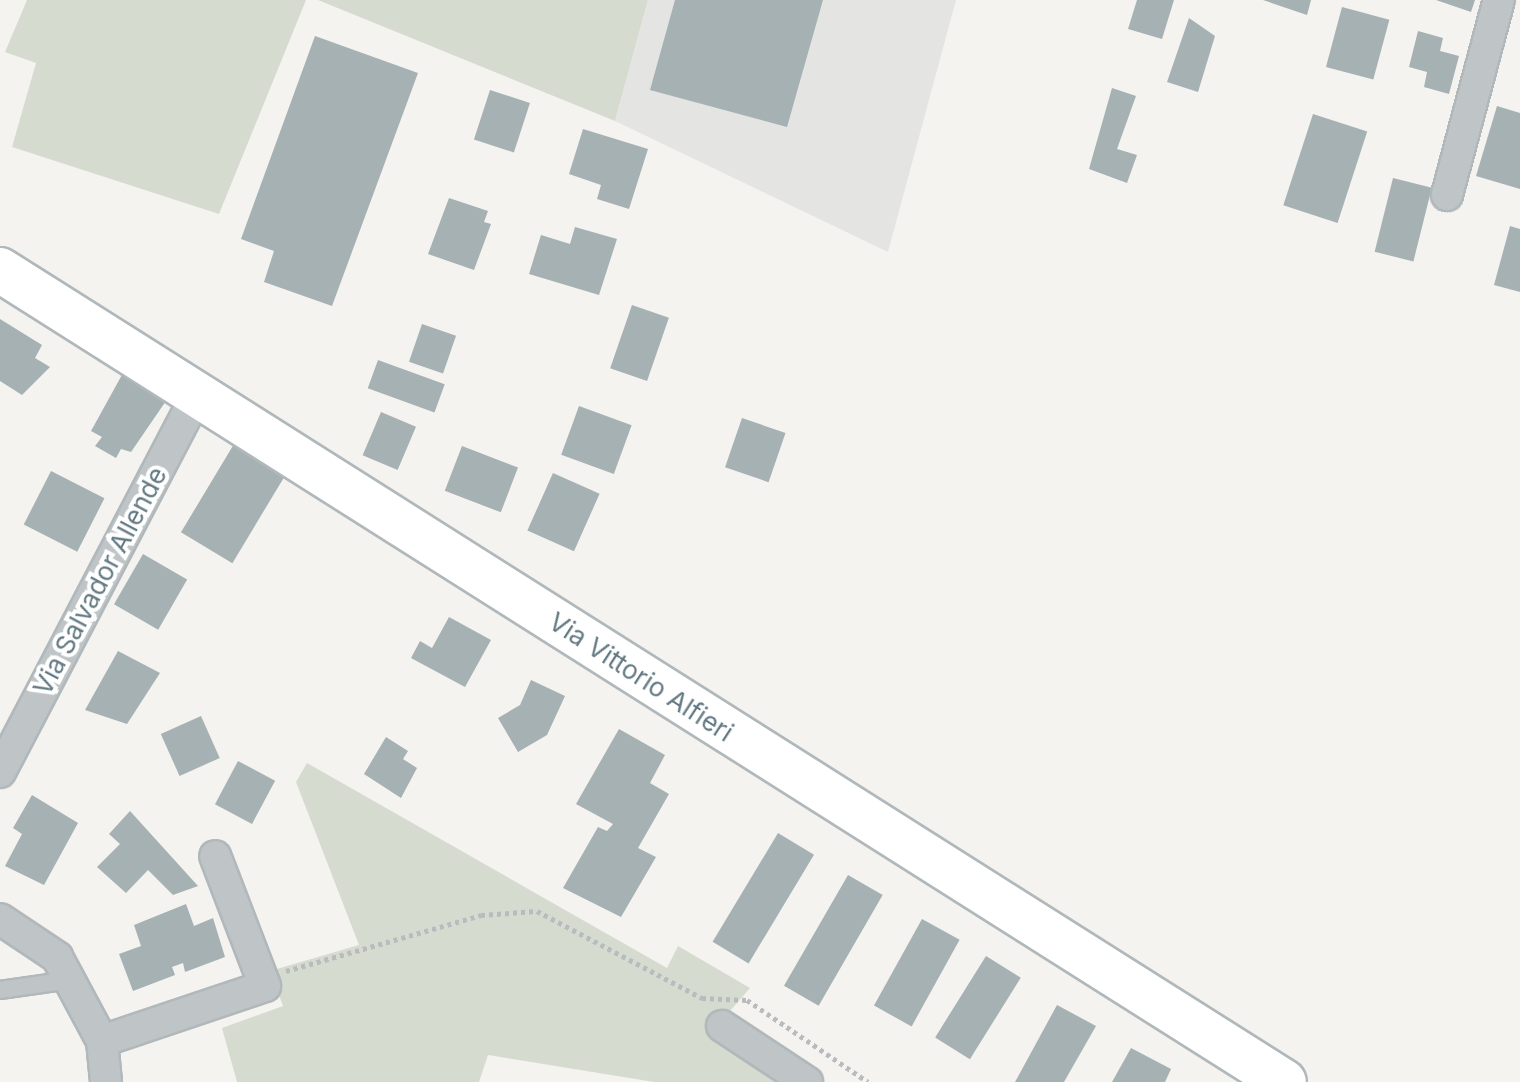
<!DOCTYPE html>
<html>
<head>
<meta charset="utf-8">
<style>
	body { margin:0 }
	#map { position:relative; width:1520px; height:1082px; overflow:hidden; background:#f4f3ef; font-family:Inter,sans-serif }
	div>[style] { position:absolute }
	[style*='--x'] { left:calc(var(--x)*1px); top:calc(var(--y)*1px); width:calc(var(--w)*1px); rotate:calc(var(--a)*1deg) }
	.built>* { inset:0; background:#e4e5e3 }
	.green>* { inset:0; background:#d6dbd0 }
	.building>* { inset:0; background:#a5b1b3; transform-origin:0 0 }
	.path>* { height:5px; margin-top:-2.5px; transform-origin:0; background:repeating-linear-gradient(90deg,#b9bcbe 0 4px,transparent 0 8px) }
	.roads { filter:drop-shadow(2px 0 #b1b8bb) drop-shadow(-2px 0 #b1b8bb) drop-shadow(0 2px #b1b8bb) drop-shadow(0 -2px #b1b8bb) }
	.lane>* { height:16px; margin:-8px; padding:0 8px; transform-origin:8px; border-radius:8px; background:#bfc4c6 }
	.street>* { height:30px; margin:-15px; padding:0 15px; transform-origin:15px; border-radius:15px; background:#bfc4c6 }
	.secondary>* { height:44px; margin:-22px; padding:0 22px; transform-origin:22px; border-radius:22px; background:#fff }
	span { translate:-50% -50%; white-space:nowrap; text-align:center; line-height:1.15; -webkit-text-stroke:8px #fff; paint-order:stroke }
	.street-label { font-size:26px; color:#627982 }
</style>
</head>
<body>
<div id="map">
	<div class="built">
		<i style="clip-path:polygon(648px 0,956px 0,888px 252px,615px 121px)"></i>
	</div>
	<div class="green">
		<i style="clip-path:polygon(27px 0,306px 0,219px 214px,12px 147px,36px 63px,5px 52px)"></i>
		<i style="clip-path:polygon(318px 0,648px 0,615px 121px)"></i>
		<i style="clip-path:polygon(307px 763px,667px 968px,678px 946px,750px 988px,709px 1035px,780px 1082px,654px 1082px,488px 1055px,479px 1082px,237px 1082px,222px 1028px,283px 1006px,270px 971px,359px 945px,296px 782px)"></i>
	</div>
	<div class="building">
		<i style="clip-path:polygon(675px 0,823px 0,787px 127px,650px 90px)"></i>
		<i style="clip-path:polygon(1137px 0,1174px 0,1162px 39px,1128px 29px)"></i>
		<i style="clip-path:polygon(1263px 0,1311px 0,1307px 15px)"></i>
		<i style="clip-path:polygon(1436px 0,1475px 0,1471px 12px)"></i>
		<i style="left:1342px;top:7px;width:49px;height:62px;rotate:15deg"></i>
		<i style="clip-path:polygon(1189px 18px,1215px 36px,1198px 92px,1167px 82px)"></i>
		<i style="clip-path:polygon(1418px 31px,1443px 38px,1440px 51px,1459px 56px,1449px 94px,1424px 87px,1427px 72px,1409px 67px)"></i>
		<i style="clip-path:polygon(315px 36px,418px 73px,332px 306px,264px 282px,274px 251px,241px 239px)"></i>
		<i style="clip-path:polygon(1112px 88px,1136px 96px,1117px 149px,1137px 155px,1127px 183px,1089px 169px)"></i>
		<i style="left:490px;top:90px;width:42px;height:52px;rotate:18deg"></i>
		<i style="clip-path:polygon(1497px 106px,1520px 113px,1520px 189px,1476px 176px)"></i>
		<i style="left:1313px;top:114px;width:57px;height:96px;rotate:18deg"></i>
		<i style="clip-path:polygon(583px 129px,648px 149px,629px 209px,597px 199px,601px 185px,569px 174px)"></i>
		<i style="left:1393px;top:178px;width:40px;height:76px;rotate:14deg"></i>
		<i style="clip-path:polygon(449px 198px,488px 211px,484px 222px,491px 224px,474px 270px,428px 254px)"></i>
		<i style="clip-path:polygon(1510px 226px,1520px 229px,1520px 292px,1494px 285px)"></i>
		<i style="clip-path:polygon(575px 227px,617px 239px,599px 295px,529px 274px,541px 235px,570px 244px)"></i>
		<i style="left:632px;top:305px;width:39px;height:67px;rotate:19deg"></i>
		<i style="clip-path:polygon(0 319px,42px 345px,35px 358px,50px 367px,22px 395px,0 381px)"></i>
		<i style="left:422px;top:324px;width:36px;height:40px;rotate:19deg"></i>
		<i style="left:378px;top:360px;width:71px;height:30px;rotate:20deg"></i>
		<i style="clip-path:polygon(123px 373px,168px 398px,131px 452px,121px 449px,116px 458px,95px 446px,102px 437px,91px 431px)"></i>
		<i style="left:579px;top:406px;width:56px;height:52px;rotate:20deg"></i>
		<i style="left:381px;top:412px;width:38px;height:47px;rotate:23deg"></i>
		<i style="left:742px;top:418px;width:46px;height:52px;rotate:19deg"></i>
		<i style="left:234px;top:444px;width:60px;height:103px;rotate:31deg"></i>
		<i style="left:462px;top:446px;width:60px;height:48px;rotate:21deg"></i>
		<i style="left:51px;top:471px;width:60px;height:60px;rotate:27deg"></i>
		<i style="left:553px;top:473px;width:51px;height:63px;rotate:24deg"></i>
		<i style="left:143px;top:554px;width:51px;height:58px;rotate:30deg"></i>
		<i style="clip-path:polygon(449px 617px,491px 640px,465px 687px,411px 658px,420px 641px,432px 648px)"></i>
		<i style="clip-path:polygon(118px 651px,160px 673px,127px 724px,85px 710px)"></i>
		<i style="clip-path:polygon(531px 680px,565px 696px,547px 735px,518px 752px,498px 718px,520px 705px)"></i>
		<i style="left:201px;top:716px;width:46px;height:44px;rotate:66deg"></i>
		<i style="clip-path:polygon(619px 729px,665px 755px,650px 783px,669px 794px,638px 848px,656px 857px,621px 917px,563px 888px,598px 827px,607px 831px,613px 824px,576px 804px)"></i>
		<i style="clip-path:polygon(386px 737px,408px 751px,403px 759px,417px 768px,401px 798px,364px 774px)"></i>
		<i style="left:238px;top:761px;width:42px;height:49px;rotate:28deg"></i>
		<i style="clip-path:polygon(32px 795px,78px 823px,44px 885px,5px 866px,22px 834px,13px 828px)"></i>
		<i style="clip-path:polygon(130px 811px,198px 886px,173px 895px,148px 870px,126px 893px,97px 867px,120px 844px,109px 834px)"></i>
		<i style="left:778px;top:833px;width:42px;height:127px;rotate:31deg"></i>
		<i style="left:848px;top:875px;width:40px;height:128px;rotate:30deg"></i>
		<i style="clip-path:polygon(186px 904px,194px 926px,213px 918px,225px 957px,185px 972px,183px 963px,172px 967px,175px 975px,133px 991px,119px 954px,141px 946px,134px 925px)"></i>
		<i style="left:922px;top:919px;width:43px;height:99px;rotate:29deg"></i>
		<i style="left:986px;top:956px;width:41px;height:96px;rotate:32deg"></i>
		<i style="clip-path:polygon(1057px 1005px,1096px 1026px,1064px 1082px,1015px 1082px)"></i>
		<i style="clip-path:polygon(1131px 1048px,1171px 1069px,1165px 1082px,1112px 1082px)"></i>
	</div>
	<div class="path">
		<i style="--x:286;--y:971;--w:203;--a:-16"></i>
		<i style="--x:481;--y:915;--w:56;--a:-4.1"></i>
		<i style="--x:537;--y:911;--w:187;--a:27.8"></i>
		<i style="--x:702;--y:998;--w:45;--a:2.5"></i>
		<i style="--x:747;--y:1000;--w:146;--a:34.1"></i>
	</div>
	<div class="roads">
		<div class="lane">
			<i style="--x:0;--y:990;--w:71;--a:-8.1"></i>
		</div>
		<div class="street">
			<i style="--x:1447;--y:195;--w:202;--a:-75.1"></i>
			<i style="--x:0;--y:772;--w:431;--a:-62.4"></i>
			<i style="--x:0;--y:919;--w:69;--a:33.7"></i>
			<i style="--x:57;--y:957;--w:95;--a:61.8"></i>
			<i style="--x:102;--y:1041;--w:41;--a:84.4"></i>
			<i style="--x:722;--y:1026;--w:102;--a:33.4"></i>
			<i style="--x:102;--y:1041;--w:172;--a:-18.6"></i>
			<i style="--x:265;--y:986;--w:139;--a:-111"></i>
		</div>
		<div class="secondary">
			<i style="--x:0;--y:270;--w:1519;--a:32.31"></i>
		</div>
	</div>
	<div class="street-label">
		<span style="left:100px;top:581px;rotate:-62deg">Via Salvador Allende</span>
		<span style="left:641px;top:677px;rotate:33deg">Via Vittorio Alfieri</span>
	</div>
</div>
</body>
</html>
